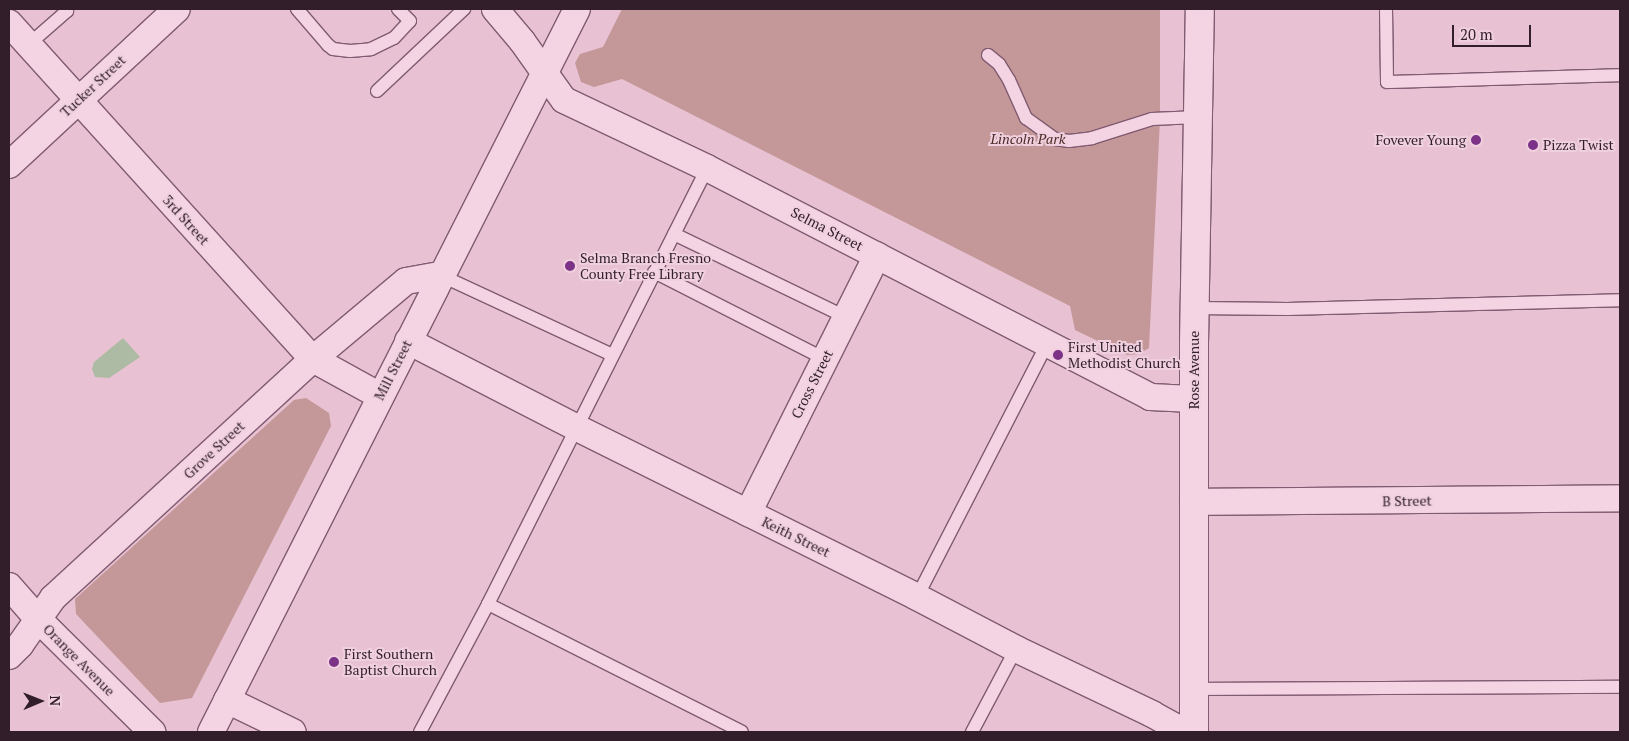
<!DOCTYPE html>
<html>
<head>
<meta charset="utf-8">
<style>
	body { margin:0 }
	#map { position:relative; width:1629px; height:741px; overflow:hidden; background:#e8c2d3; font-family:"PT Serif",serif }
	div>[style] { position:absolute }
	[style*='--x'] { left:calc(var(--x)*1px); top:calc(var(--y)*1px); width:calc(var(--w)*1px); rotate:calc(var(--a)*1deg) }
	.green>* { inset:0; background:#c49798 }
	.water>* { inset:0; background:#aebba4 }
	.roads { filter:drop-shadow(1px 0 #805b71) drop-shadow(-1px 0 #805b71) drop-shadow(0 1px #805b71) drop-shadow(0 -1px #805b71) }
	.lane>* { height:12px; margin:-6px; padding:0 6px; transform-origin:6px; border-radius:6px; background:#f4d4e2 }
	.street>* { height:26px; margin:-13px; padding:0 13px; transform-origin:13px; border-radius:13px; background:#f4d4e2 }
	.secondary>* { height:28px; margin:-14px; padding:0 14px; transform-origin:14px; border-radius:14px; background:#f4d4e2 }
	.dots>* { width:14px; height:14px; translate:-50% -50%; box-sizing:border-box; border:2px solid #f0d0de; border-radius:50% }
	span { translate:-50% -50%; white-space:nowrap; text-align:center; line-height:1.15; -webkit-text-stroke:4px #f0d0de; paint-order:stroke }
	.street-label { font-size:14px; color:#311e2a }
	.park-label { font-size:14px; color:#4b2b27; font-style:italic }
	.poi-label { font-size:14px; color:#311e2a }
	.right { translate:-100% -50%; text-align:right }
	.left { translate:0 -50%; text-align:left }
	.frame { position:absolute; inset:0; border:10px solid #311e2a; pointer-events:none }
	.north { position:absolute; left:15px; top:676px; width:50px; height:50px; -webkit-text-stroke:4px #f0d0de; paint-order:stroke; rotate:89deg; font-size:14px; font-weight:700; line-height:20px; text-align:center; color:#311e2a }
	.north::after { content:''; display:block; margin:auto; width:18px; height:22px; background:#311e2a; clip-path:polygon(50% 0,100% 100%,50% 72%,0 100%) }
	.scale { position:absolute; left:1452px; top:25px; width:79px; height:22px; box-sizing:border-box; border:2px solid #311e2a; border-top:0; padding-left:6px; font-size:15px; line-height:18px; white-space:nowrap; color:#311e2a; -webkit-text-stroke:4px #f0d0de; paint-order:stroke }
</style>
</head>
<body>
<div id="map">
	<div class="green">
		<i style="clip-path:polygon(622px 9px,1160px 9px,1160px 119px,1149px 348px,1139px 354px,1127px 355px,1075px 330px,1070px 306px,622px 79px,594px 87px,581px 82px,575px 63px,580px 54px,603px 47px)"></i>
		<i style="clip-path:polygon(306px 398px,329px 413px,331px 426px,192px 698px,160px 703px,76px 614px,75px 599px,294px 400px)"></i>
	</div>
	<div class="water">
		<i style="clip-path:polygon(123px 338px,140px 357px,109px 378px,95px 377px,92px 369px,94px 362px)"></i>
	</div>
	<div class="roads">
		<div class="lane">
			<i style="--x:297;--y:9;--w:48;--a:49.3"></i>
			<i style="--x:328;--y:45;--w:6;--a:39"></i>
			<i style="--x:333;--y:49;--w:17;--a:7"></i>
			<i style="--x:350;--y:51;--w:21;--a:-5"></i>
			<i style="--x:371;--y:49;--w:25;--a:-26"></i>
			<i style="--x:394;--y:38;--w:23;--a:-47"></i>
			<i style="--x:410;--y:21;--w:17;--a:-135"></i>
			<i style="--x:1386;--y:9;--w:73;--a:89.2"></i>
			<i style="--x:1387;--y:82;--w:233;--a:-1.7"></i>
			<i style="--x:28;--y:45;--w:52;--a:-41.1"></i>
			<i style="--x:67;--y:11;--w:3;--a:-135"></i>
			<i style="--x:988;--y:55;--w:14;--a:39"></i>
			<i style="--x:999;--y:64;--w:19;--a:58"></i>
			<i style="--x:1009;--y:80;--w:42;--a:65.9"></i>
			<i style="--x:1026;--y:118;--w:36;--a:36"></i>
			<i style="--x:1055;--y:139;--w:14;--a:8"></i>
			<i style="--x:1069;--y:141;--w:23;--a:-7"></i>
			<i style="--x:1092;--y:138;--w:63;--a:-17.6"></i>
			<i style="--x:1152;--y:119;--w:46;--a:-2.5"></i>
			<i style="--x:377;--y:91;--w:120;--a:-43.3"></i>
			<i style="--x:674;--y:234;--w:191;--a:25.8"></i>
			<i style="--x:654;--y:272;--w:192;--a:27"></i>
			<i style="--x:440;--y:275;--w:190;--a:24.9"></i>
			<i style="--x:1194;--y:308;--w:93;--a:0.6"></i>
			<i style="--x:1287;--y:309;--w:333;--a:-1.5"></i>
			<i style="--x:917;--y:597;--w:284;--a:-62.8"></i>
			<i style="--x:488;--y:604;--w:284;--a:26.7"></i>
			<i style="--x:1194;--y:689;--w:426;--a:-0.3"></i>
			<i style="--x:420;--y:732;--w:145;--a:-62"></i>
			<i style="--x:488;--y:604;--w:488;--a:-63.3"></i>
			<i style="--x:972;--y:732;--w:94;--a:-62.1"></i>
		</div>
		<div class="street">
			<i style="--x:495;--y:9;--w:42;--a:49.8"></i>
			<i style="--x:522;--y:41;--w:72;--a:54.6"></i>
			<i style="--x:564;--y:100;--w:158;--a:25.4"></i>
			<i style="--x:707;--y:168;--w:499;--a:27.3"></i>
			<i style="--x:1150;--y:397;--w:43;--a:2.7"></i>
			<i style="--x:9;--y:23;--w:453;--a:47.9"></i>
			<i style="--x:313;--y:359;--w:77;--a:28.9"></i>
			<i style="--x:9;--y:165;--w:229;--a:-42.9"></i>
			<i style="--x:408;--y:341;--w:190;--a:27.2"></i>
			<i style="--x:577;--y:428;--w:380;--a:26.4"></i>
			<i style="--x:917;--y:597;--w:112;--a:27.7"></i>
			<i style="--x:1016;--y:649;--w:151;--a:25.5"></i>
			<i style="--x:1152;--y:714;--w:37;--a:29"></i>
			<i style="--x:1193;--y:502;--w:427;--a:-0.5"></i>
			<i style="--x:748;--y:513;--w:288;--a:-63.4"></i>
			<i style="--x:9;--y:586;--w:44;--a:48.7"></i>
			<i style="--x:38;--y:619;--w:161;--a:44.7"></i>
			<i style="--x:9;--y:656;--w:16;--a:-45"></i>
			<i style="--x:20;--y:645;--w:57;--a:-54.9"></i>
			<i style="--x:53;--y:598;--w:353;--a:-42.6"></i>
			<i style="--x:313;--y:359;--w:121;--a:-40"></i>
			<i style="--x:406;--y:281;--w:35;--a:-10"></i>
			<i style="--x:227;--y:700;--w:73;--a:25.9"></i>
			<i style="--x:211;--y:732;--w:810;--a:-63.15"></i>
		</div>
		<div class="secondary">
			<i style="--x:1194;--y:732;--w:389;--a:-90"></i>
			<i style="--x:1194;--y:343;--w:334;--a:-89"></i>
		</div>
	</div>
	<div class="dots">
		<i style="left:1476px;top:140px;background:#7b3287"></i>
		<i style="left:1533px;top:145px;background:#7b3287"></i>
		<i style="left:570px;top:266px;background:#7b3287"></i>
		<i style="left:1058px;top:355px;background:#7b3287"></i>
		<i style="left:334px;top:662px;background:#7b3287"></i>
	</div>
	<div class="street-label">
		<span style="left:93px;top:86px;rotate:-43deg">Tucker Street</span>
		<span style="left:186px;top:220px;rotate:48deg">3rd Street</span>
		<span style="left:827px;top:229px;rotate:27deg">Selma Street</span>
		<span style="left:393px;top:370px;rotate:-63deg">Mill Street</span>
		<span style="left:1194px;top:370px;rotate:-90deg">Rose Avenue</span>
		<span style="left:812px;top:384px;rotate:-63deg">Cross Street</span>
		<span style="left:214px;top:450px;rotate:-43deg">Grove Street</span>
		<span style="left:1407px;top:501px;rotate:-1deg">B Street</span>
		<span style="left:796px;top:537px;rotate:26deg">Keith Street</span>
		<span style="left:79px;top:660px;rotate:45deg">Orange Avenue</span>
	</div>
	<div class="park-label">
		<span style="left:1028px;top:139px">Lincoln Park</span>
	</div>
	<div class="poi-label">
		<span class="right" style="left:1466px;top:140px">Fovever Young</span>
		<span class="left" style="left:1543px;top:145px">Pizza Twist</span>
		<span class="left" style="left:580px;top:266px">Selma Branch Fresno<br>County Free Library</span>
		<span class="left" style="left:1068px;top:355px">First United<br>Methodist Church</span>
		<span class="left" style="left:344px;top:662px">First Southern<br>Baptist Church</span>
	</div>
	<div class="frame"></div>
	<div class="north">N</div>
	<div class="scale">20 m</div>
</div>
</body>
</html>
